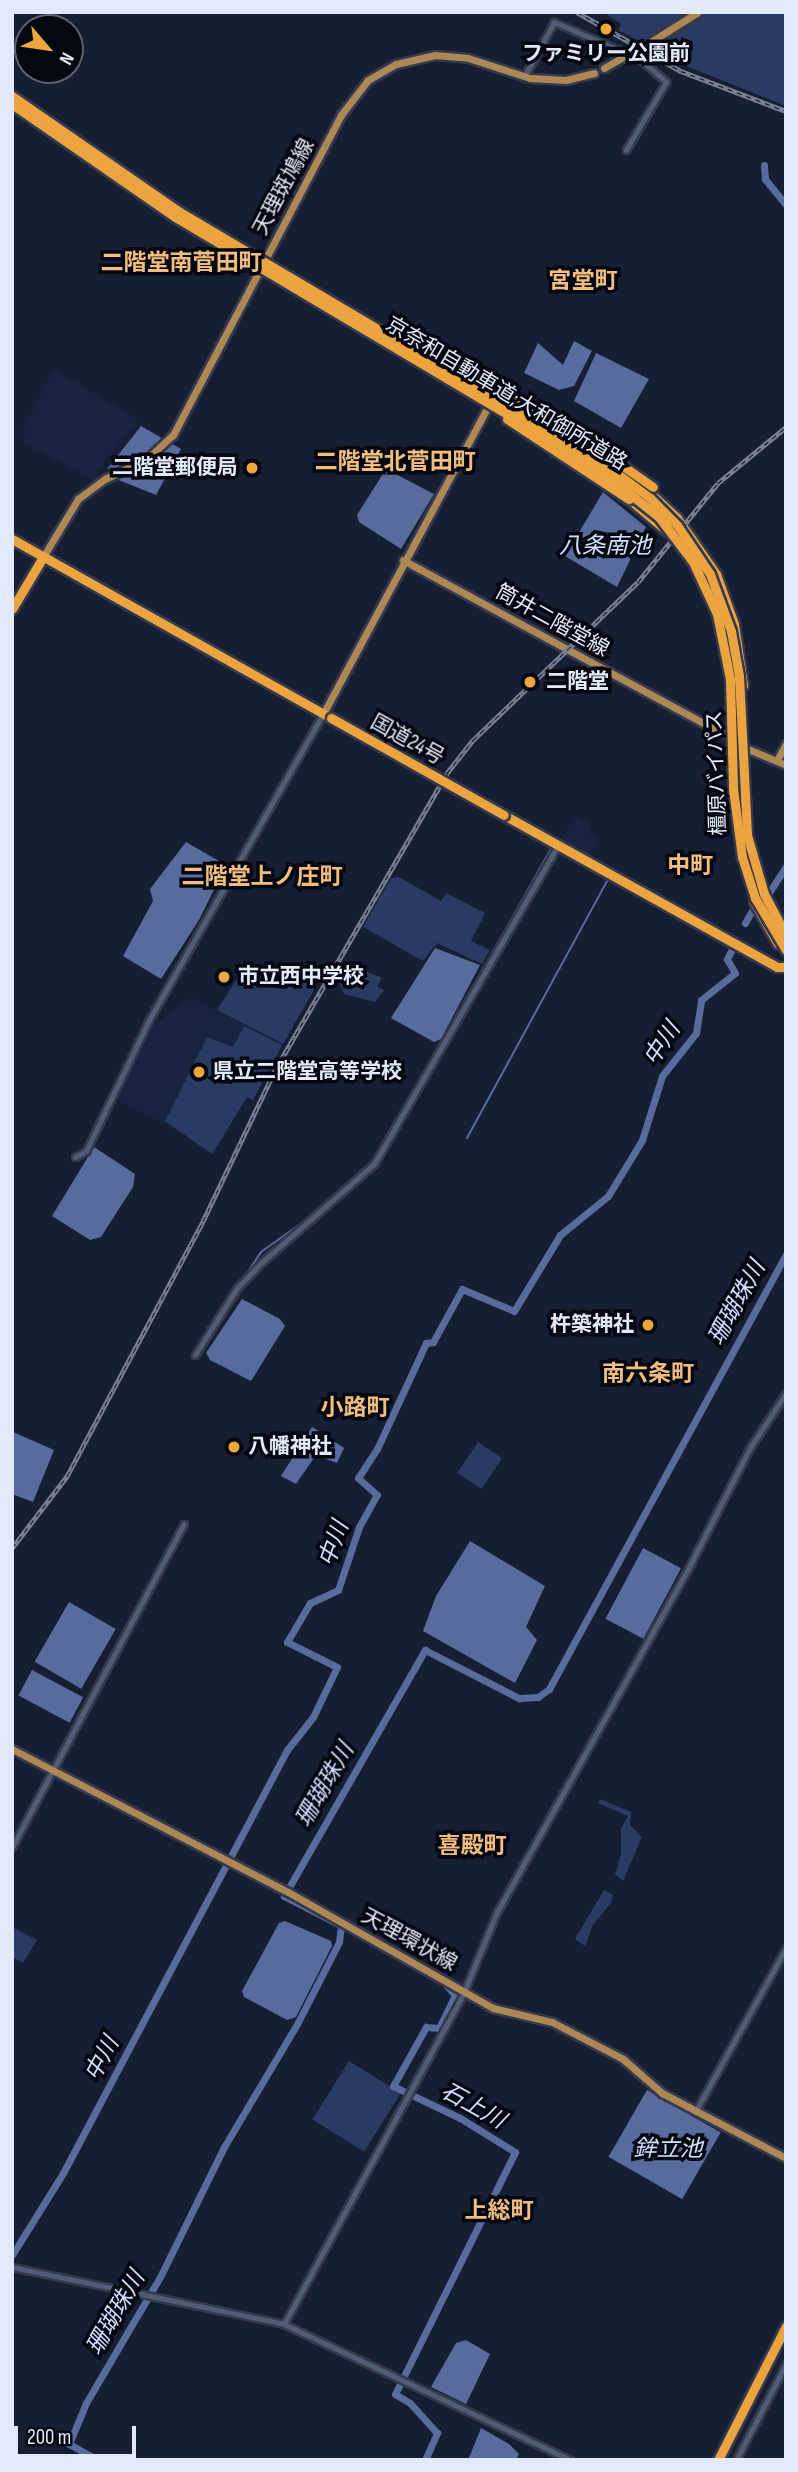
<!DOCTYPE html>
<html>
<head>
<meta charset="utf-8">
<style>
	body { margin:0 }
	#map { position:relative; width:798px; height:2472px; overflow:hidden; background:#151e33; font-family:"Sofia Sans Condensed","Noto Sans JP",sans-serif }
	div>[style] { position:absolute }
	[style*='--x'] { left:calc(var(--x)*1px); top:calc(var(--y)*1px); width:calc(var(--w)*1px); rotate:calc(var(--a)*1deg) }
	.built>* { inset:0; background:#18233f }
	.green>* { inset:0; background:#293a63; transform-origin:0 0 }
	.water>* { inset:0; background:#576c9c; transform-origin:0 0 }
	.stream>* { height:2px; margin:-1px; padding:0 1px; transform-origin:1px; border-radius:1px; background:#576c9c }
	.river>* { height:7px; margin:-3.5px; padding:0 3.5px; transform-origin:3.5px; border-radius:3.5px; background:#576c9c }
	.major-tunnel>* { height:7px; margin-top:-3.5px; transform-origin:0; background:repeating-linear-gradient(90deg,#343c51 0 7px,transparent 0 10.5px) }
	.roads { filter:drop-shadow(2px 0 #34394b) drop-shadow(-2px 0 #34394b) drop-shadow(0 2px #34394b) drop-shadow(0 -2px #34394b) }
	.minor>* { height:5px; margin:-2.5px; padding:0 2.5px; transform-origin:2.5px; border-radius:2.5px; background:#505b75 }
	.major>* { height:7px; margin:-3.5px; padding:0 3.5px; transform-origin:3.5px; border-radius:3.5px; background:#ae8756 }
	.highway>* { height:9px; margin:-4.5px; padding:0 4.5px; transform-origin:4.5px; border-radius:4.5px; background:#eca441 }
	.rail>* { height:4.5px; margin-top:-2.25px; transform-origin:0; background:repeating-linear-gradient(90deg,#050811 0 5px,#777f91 0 10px); box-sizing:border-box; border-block:2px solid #777f91 }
	.bridges { filter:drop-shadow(2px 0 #34394b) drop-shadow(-2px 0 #34394b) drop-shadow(0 2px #34394b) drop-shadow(0 -2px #34394b) }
	.highway-bridge>* { height:9px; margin:-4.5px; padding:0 4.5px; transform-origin:4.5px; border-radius:4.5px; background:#eca441 }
	.dots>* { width:19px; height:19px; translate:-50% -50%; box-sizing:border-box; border:4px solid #050811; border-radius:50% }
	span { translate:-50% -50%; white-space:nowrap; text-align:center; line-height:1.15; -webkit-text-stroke:7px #050811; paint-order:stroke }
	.poi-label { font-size:21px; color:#e2e9f8; font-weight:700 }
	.right { translate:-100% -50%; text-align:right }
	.left { translate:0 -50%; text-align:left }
	.street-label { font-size:21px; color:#e2e9f8 }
	.neighbourhood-label { font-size:23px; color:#f2be7f; font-weight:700 }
	.water-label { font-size:23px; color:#d2e0fe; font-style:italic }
	.frame { position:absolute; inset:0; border:14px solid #e2e9f8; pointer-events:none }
	.north { position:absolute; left:14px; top:14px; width:70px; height:70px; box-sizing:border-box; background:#050811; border:2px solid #5d626d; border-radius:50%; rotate:119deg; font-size:19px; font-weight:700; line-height:28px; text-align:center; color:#e2e9f8 }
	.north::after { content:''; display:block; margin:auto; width:24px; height:32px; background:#f0a63f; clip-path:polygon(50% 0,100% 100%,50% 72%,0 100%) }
	.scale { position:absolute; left:14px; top:2426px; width:122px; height:32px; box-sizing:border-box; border:4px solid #e2e9f8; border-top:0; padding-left:9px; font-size:21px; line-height:24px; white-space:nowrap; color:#e2e9f8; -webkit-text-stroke:5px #050811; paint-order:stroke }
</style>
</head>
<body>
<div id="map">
	<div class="built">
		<i style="clip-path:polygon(53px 369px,139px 420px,98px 471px,101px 477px,95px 481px,23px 443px,26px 436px,21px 433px)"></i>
		<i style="clip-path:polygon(575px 814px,592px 825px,588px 832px,600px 839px,589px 858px,561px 841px)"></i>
		<i style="clip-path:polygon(191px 997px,283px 1045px,253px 1101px,247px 1098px,213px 1156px,174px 1129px,117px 1100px,150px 1028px)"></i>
	</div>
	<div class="green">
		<i style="clip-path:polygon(603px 12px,786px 12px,786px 106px,684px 65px,618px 30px,621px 24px)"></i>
		<i style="clip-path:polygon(399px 877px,441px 901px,446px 893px,485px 913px,471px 941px,490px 950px,482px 964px,437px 943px,423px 961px,363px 927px,391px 878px)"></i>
		<i style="clip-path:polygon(343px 962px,382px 978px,377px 987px,384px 990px,375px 1002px,344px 994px,335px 974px)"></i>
		<i style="clip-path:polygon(246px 965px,276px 989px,287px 971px,315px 988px,283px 1044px,217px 1010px)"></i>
		<i style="clip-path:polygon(244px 1026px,282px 1045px,253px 1100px,247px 1097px,212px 1154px,165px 1121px,207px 1037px,233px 1047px)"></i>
		<i style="left:478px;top:1442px;width:29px;height:37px;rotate:34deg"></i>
		<i style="clip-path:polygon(600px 1799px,631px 1812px,630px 1825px,642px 1837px,623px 1881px,615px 1875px,621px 1853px,621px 1829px,628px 1816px,598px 1803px)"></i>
		<i style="clip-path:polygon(604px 1890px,613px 1895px,611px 1903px,593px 1925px,585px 1946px,575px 1939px)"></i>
		<i style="clip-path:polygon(12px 1927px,37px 1940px,23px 1963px,12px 1957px)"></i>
		<i style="left:349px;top:2061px;width:61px;height:69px;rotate:32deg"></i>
	</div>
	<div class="water">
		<i style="clip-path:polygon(574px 341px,592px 351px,574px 386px,559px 390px,524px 373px,538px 343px,563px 365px)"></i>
		<i style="clip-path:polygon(596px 353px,649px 379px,621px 428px,574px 401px)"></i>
		<i style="clip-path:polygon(141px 426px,181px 449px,156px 495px,116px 479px,108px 468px)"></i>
		<i style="clip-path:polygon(386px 469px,434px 494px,401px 549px,359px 522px,357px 515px)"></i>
		<i style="clip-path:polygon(603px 492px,646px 527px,617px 587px,565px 556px)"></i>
		<i style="clip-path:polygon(186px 842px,226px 865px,199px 920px,161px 979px,123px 956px,153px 901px,150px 889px)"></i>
		<i style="clip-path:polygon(435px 948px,480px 965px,441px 1039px,434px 1042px,391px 1018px)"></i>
		<i style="clip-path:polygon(94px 1147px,135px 1174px,133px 1187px,101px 1237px,90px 1240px,52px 1216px)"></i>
		<i style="clip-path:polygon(242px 1299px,280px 1319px,285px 1326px,251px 1381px,210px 1360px,206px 1353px)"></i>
		<i style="clip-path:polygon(312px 1427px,344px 1448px,337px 1463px,316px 1455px,296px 1484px,281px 1476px)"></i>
		<i style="clip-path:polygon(13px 1432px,54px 1450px,33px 1502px,12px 1494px)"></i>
		<i style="clip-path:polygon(470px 1541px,545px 1586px,526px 1627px,537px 1640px,515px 1683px,423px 1631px,436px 1596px)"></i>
		<i style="left:643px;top:1548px;width:43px;height:80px;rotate:28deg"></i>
		<i style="left:69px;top:1602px;width:54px;height:69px;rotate:30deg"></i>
		<i style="left:32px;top:1670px;width:58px;height:29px;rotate:28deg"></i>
		<i style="clip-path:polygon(285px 1921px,331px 1941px,332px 1946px,296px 2017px,287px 2020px,244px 1997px,242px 1991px,279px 1923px)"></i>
		<i style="left:647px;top:2090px;width:85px;height:77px;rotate:30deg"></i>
		<i style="clip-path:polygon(466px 2340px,490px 2354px,466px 2404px,431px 2387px,456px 2343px)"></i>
		<i style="clip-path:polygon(481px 2428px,509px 2444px,519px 2454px,516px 2460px,468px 2460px)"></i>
	</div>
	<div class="stream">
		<i style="--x:448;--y:1031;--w:211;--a:-60.5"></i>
		<i style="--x:467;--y:1138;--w:296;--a:-61.4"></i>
		<i style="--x:245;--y:1276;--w:29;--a:-56"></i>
		<i style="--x:261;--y:1252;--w:52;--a:-35.5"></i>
	</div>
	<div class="river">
		<i style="--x:764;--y:165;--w:14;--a:86"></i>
		<i style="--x:765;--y:179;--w:33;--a:51"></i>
		<i style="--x:770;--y:891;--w:30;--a:-57"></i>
		<i style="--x:745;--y:923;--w:13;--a:-61"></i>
		<i style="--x:338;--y:1924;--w:61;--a:-152.6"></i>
		<i style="--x:284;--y:1896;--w:284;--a:-60.2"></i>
		<i style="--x:425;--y:1650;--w:106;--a:27.1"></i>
		<i style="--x:519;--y:1698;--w:19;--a:-3"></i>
		<i style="--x:538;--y:1697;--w:14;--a:-36"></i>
		<i style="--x:549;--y:1689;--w:495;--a:-61.4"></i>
		<i style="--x:12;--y:2255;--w:97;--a:-58.1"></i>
		<i style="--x:63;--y:2173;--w:479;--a:-62.1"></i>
		<i style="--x:287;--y:1750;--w:42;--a:-51.8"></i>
		<i style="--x:313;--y:1717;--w:55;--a:-64.4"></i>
		<i style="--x:337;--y:1667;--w:56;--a:-153.4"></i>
		<i style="--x:287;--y:1642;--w:45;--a:-59.5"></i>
		<i style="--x:310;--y:1603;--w:31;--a:-25"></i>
		<i style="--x:338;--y:1590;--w:66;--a:-71.6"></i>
		<i style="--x:359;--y:1527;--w:37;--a:-61"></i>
		<i style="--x:377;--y:1495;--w:25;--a:-138"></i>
		<i style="--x:358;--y:1478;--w:35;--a:-57"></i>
		<i style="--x:377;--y:1449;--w:117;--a:-65.2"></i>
		<i style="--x:426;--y:1343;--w:7;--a:-8"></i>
		<i style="--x:433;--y:1342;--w:60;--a:-61.3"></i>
		<i style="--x:462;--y:1289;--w:56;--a:22.9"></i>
		<i style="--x:514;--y:1311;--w:89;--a:-58.8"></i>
		<i style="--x:560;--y:1235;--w:62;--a:-39.1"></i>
		<i style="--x:608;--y:1196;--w:66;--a:-58.7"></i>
		<i style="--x:642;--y:1140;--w:67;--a:-72.6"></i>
		<i style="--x:662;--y:1076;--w:55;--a:-51.7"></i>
		<i style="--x:696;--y:1033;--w:33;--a:-81"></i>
		<i style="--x:701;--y:1000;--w:43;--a:-38.5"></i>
		<i style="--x:735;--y:973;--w:16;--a:-120"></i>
		<i style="--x:727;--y:959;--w:11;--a:-63"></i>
		<i style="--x:98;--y:2460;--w:33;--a:-151"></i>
		<i style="--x:69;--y:2444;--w:44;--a:-67.5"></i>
		<i style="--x:86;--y:2403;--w:146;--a:-59.6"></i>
		<i style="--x:160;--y:2277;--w:145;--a:-63.8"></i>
		<i style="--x:224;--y:2147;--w:143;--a:-59.3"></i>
		<i style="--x:297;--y:2024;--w:92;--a:-62.9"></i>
		<i style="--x:339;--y:1942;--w:17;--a:-83"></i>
		<i style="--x:425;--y:2460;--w:30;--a:-66"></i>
		<i style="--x:437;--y:2433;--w:40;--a:-132"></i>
		<i style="--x:410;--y:2403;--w:17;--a:-149"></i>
		<i style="--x:395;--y:2394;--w:270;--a:-63.6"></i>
		<i style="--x:515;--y:2152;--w:65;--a:-148.3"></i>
		<i style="--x:460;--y:2118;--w:74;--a:-154.5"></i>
		<i style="--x:393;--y:2086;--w:68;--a:-60.8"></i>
		<i style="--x:426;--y:2027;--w:13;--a:4"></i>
		<i style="--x:439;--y:2028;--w:37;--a:-64"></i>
		<i style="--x:455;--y:1995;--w:13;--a:-132"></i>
	</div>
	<div class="major-tunnel">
		<i style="--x:624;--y:57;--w:32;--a:-30"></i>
	</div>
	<div class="roads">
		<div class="minor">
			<i style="--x:524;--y:77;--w:63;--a:-61.4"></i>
			<i style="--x:554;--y:22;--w:94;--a:23.3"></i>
			<i style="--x:640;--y:59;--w:35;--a:41"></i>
			<i style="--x:666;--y:82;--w:79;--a:120.5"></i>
			<i style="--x:75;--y:1157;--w:13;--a:-29"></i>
			<i style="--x:86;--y:1151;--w:145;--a:-64.3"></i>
			<i style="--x:149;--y:1020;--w:352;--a:-60.4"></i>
			<i style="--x:195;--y:1355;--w:79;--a:-57.9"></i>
			<i style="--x:237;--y:1288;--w:36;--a:-46"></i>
			<i style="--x:262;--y:1262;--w:149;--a:-41.2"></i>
			<i style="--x:374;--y:1164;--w:368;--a:-60"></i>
			<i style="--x:12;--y:1847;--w:366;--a:-62"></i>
			<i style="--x:695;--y:2112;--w:188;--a:-61"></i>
			<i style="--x:12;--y:2267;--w:278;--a:11.8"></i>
			<i style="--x:284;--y:2324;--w:317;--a:25.4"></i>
			<i style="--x:284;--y:2324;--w:378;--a:-61.5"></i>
			<i style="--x:464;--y:1992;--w:87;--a:-67.6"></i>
			<i style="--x:497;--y:1912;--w:399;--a:-60.9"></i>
			<i style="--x:691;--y:1563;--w:131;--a:-62.9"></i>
			<i style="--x:751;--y:1446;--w:64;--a:-56.6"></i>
			<i style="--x:736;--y:2460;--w:108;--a:-62.5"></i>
		</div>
		<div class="major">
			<i style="--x:652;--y:41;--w:54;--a:-32.2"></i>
			<i style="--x:604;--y:68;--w:22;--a:-30"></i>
			<i style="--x:43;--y:557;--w:68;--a:-58.9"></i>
			<i style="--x:78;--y:499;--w:34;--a:-37"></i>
			<i style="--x:105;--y:479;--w:48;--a:-26"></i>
			<i style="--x:148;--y:458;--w:34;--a:-43"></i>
			<i style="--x:173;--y:435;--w:361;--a:-62.3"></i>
			<i style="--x:341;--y:115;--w:44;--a:-52.4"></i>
			<i style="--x:368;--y:80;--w:32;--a:-30"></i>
			<i style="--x:396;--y:64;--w:40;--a:-13"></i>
			<i style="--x:435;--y:55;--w:33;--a:5"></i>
			<i style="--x:468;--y:58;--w:65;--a:17.9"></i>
			<i style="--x:530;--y:78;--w:36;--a:3"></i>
			<i style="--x:566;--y:80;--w:29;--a:-14"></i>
			<i style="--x:403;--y:560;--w:362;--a:28.5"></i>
			<i style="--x:323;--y:714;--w:355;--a:-61.8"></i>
			<i style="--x:748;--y:749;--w:41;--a:22.8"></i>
			<i style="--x:777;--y:760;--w:18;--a:-61"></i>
			<i style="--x:12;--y:1749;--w:311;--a:27.4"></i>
			<i style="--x:288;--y:1892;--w:236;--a:29.5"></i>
			<i style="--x:493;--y:2008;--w:61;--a:13.3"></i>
			<i style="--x:552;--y:2022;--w:80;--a:27.5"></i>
			<i style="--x:623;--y:2059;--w:52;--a:41.1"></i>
			<i style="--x:662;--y:2093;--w:140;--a:27.7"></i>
		</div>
		<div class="highway">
			<i style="--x:634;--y:478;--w:59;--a:42.9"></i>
			<i style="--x:677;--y:518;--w:68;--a:55.1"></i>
			<i style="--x:716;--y:574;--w:53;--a:70.2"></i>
			<i style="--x:734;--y:624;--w:62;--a:81.6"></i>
			<i style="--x:629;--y:499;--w:50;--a:40.1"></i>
			<i style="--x:12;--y:539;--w:366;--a:29.3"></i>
			<i style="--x:12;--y:609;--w:61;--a:-59.2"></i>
			<i style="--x:504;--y:815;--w:312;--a:29.1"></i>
			<i style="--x:777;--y:967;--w:9;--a:0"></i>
			<i style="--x:747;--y:849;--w:34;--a:73"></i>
			<i style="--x:754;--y:902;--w:48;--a:60.3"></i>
			<i style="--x:718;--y:2460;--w:150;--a:-63.1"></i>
		</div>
	</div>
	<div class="rail">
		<i style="--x:577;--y:12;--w:120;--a:29.6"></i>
		<i style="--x:681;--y:71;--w:112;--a:20.9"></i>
		<i style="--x:12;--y:1548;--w:91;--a:-52.6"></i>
		<i style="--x:67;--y:1476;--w:289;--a:-61.9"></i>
		<i style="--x:203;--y:1221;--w:167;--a:-64.5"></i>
		<i style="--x:275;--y:1070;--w:343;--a:-59.9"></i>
		<i style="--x:447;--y:773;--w:42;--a:-51.8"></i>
		<i style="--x:473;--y:740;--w:228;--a:-43.8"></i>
		<i style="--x:638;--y:582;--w:127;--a:-51.1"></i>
		<i style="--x:718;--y:483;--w:88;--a:-39.5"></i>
	</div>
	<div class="bridges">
		<div class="highway-bridge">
			<i style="--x:12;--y:96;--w:202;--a:34.7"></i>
			<i style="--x:178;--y:211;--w:489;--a:30.6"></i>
			<i style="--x:599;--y:460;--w:64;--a:36.7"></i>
			<i style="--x:650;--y:498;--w:38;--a:45"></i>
			<i style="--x:677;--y:525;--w:59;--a:56"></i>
			<i style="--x:710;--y:574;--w:61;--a:69.8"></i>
			<i style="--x:731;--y:631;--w:46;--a:79.9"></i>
			<i style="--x:739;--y:676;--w:159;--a:87.1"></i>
			<i style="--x:747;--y:835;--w:61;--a:73.9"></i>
			<i style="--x:764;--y:894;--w:47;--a:61.8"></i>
			<i style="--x:12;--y:104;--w:198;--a:34.7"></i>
			<i style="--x:175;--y:217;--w:488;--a:30.7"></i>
			<i style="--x:595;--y:466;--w:82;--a:38.6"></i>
			<i style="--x:659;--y:517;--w:56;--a:52.9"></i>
			<i style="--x:693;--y:562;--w:57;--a:65.2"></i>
			<i style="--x:717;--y:614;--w:66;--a:78.7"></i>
			<i style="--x:730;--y:679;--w:110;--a:88.4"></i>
			<i style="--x:733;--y:789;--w:69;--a:82.5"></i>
			<i style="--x:742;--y:857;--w:43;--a:72.4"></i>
			<i style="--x:755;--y:898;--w:61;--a:59.2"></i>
			<i style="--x:499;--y:394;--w:107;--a:28.5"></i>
			<i style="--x:593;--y:445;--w:73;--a:35"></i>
			<i style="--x:507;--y:419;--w:146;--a:33.3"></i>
			<i style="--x:331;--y:718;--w:198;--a:29.3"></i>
		</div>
	</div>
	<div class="dots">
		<i style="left:606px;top:29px;background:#f0a63f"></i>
		<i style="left:252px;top:468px;background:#f0a63f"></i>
		<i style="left:530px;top:682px;background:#f0a63f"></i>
		<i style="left:224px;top:977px;background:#f0a63f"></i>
		<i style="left:199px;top:1072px;background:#f0a63f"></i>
		<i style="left:648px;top:1325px;background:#f0a63f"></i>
		<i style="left:234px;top:1447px;background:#f0a63f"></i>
	</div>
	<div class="poi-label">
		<span style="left:606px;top:54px">ファミリー公園前</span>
		<span class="right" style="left:238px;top:468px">二階堂郵便局</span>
		<span class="left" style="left:546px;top:682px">二階堂</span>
		<span class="left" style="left:238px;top:977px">市立西中学校</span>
		<span class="left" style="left:213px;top:1072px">県立二階堂高等学校</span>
		<span class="right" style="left:634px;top:1325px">杵築神社</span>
		<span class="left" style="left:248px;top:1447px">八幡神社</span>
	</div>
	<div class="street-label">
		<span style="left:284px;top:187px;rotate:-62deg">天理斑鳩線</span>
		<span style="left:506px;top:394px;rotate:31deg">京奈和自動車道;大和御所道路</span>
		<span style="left:552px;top:621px;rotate:29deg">筒井二階堂線</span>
		<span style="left:407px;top:740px;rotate:29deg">国道24号</span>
		<span style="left:717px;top:773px;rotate:-92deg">橿原バイパス</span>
		<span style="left:409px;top:1940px;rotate:29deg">天理環状線</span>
	</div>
	<div class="neighbourhood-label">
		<span style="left:181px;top:263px">二階堂南菅田町</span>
		<span style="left:583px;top:281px">宮堂町</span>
		<span style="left:395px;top:462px">二階堂北菅田町</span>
		<span style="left:690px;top:866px">中町</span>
		<span style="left:262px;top:877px">二階堂上ノ庄町</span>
		<span style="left:648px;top:1374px">南六条町</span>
		<span style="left:355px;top:1408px">小路町</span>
		<span style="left:472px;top:1846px">喜殿町</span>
		<span style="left:499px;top:2211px">上総町</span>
	</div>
	<div class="water-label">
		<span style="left:605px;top:546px">八条南池</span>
		<span style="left:662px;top:1044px;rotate:-57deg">中川</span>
		<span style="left:737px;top:1303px;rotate:-61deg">珊瑚珠川</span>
		<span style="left:334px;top:1544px;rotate:-70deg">中川</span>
		<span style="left:325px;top:1785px;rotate:-60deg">珊瑚珠川</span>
		<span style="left:102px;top:2059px;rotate:-62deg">中川</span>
		<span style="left:473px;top:2106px;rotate:29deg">石上川</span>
		<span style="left:668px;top:2149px">鉾立池</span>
		<span style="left:116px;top:2313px;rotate:-60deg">珊瑚珠川</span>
	</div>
	<div class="frame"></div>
	<div class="north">N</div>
	<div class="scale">200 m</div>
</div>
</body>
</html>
